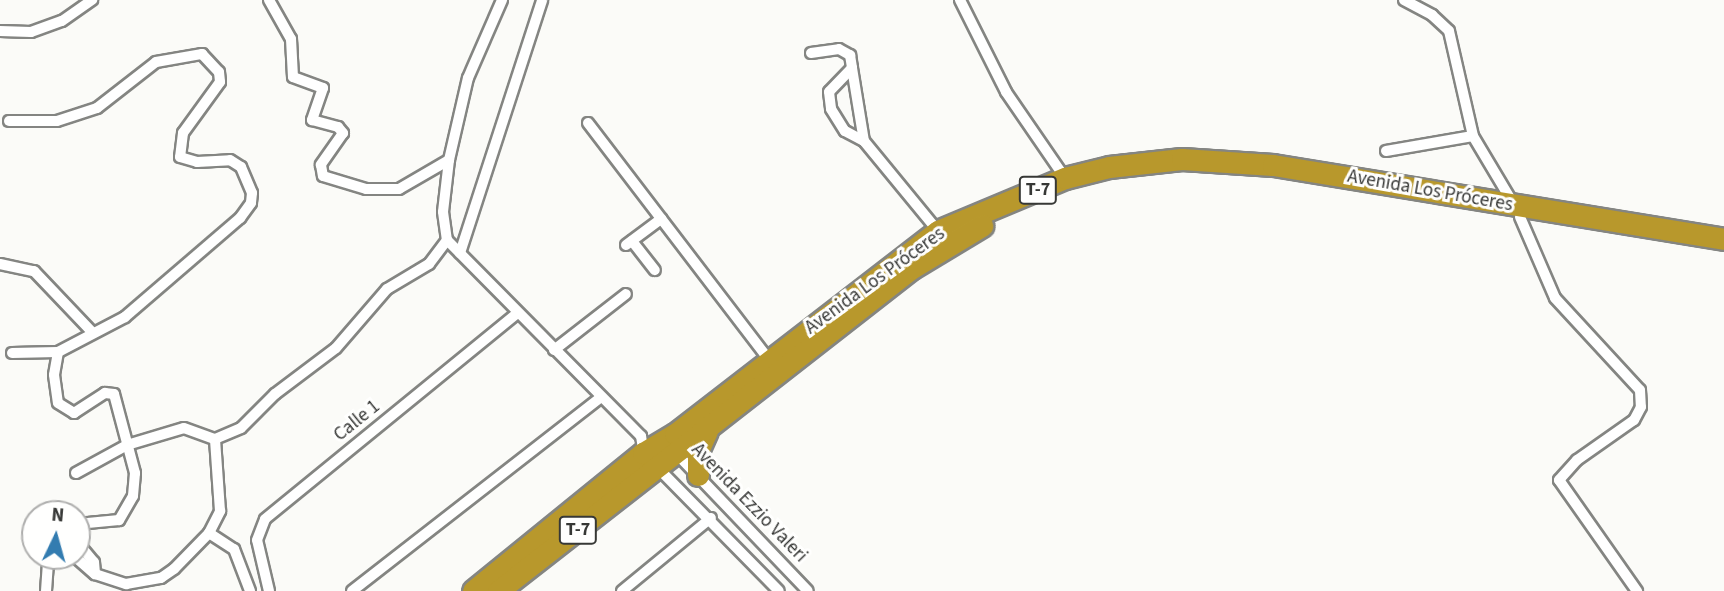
<!DOCTYPE html>
<html>
<head>
<meta charset="utf-8">
<style>
	body { margin:0 }
	#map { position:relative; width:1724px; height:591px; overflow:hidden; background:#fbfbf8; font-family:"Source Sans 3",sans-serif }
	div>[style] { position:absolute }
	[style*='--x'] { left:calc(var(--x)*1px); top:calc(var(--y)*1px); width:calc(var(--w)*1px); rotate:calc(var(--a)*1deg) }
	.roads { filter:drop-shadow(2px 0 #848582) drop-shadow(-2px 0 #848582) drop-shadow(0 2px #848582) drop-shadow(0 -2px #848582) }
	.street>* { height:10px; margin:-5px; padding:0 5px; transform-origin:5px; border-radius:5px; background:#fff }
	.highway>* { height:21px; margin:-10.5px; padding:0 10.5px; transform-origin:10.5px; border-radius:10.5px; background:#b8982c }
	span { translate:-50% -50%; white-space:nowrap; text-align:center; line-height:1.15; -webkit-text-stroke:6px #fffffe; paint-order:stroke }
	.shield-label span { padding:2px 5px; background:#fffffe; border:2px solid; border-radius:5px; -webkit-text-stroke-width:0 }
	.shield-label { font-size:18px; color:#373836; font-weight:700 }
	.street-label { font-size:19px; color:#373836 }
	.north { position:absolute; left:21px; top:500px; width:70px; height:70px; box-sizing:border-box; background:#fffffe; border:2px solid #afafae; border-radius:50%; rotate:5deg; font-size:19px; font-weight:700; line-height:28px; text-align:center; color:#373836 }
	.north::after { content:''; display:block; margin:auto; width:24px; height:32px; background:#337cb0; clip-path:polygon(50% 0,100% 100%,50% 72%,0 100%) }
</style>
</head>
<body>
<div id="map">
	<div class="roads">
		<div class="street">
			<i style="--x:269;--y:0;--w:45;--a:60.6"></i>
			<i style="--x:291;--y:39;--w:38;--a:87"></i>
			<i style="--x:293;--y:77;--w:32;--a:20"></i>
			<i style="--x:323;--y:88;--w:34;--a:109"></i>
			<i style="--x:312;--y:120;--w:27;--a:15"></i>
			<i style="--x:338;--y:127;--w:8;--a:50"></i>
			<i style="--x:343;--y:133;--w:39;--a:125"></i>
			<i style="--x:321;--y:165;--w:11;--a:80"></i>
			<i style="--x:323;--y:176;--w:45;--a:16.8"></i>
			<i style="--x:366;--y:189;--w:33;--a:0"></i>
			<i style="--x:399;--y:189;--w:58;--a:-30.1"></i>
			<i style="--x:449;--y:160;--w:52;--a:96.6"></i>
			<i style="--x:443;--y:212;--w:28;--a:82"></i>
			<i style="--x:447;--y:240;--w:276;--a:45.3"></i>
			<i style="--x:641;--y:436;--w:19;--a:81"></i>
			<i style="--x:960;--y:0;--w:103;--a:63.4"></i>
			<i style="--x:1006;--y:92;--w:104;--a:55.5"></i>
			<i style="--x:1404;--y:0;--w:32;--a:28"></i>
			<i style="--x:1432;--y:15;--w:23;--a:43"></i>
			<i style="--x:1449;--y:31;--w:108;--a:77.1"></i>
			<i style="--x:1473;--y:136;--w:78;--a:59.2"></i>
			<i style="--x:0;--y:31;--w:31;--a:2"></i>
			<i style="--x:31;--y:32;--w:33;--a:-20"></i>
			<i style="--x:62;--y:21;--w:37;--a:-35"></i>
			<i style="--x:811;--y:53;--w:28;--a:-8"></i>
			<i style="--x:839;--y:49;--w:13;--a:29"></i>
			<i style="--x:850;--y:55;--w:13;--a:81"></i>
			<i style="--x:852;--y:68;--w:33;--a:134"></i>
			<i style="--x:829;--y:92;--w:17;--a:83"></i>
			<i style="--x:831;--y:109;--w:26;--a:58"></i>
			<i style="--x:845;--y:131;--w:21;--a:28"></i>
			<i style="--x:864;--y:141;--w:117;--a:50.6"></i>
			<i style="--x:852;--y:68;--w:74;--a:80.7"></i>
			<i style="--x:9;--y:121;--w:48;--a:0"></i>
			<i style="--x:57;--y:121;--w:42;--a:-18"></i>
			<i style="--x:97;--y:108;--w:75;--a:-37.9"></i>
			<i style="--x:156;--y:62;--w:47;--a:-9.9"></i>
			<i style="--x:202;--y:54;--w:25;--a:47"></i>
			<i style="--x:219;--y:72;--w:10;--a:84"></i>
			<i style="--x:220;--y:82;--w:63;--a:126"></i>
			<i style="--x:183;--y:133;--w:24;--a:97"></i>
			<i style="--x:180;--y:157;--w:18;--a:16"></i>
			<i style="--x:197;--y:162;--w:33;--a:-3"></i>
			<i style="--x:230;--y:160;--w:13;--a:32"></i>
			<i style="--x:241;--y:167;--w:28;--a:67"></i>
			<i style="--x:252;--y:193;--w:10;--a:96"></i>
			<i style="--x:251;--y:203;--w:19;--a:126"></i>
			<i style="--x:240;--y:218;--w:152;--a:139.3"></i>
			<i style="--x:125;--y:317;--w:76;--a:152.4"></i>
			<i style="--x:58;--y:352;--w:46;--a:178.8"></i>
			<i style="--x:588;--y:123;--w:298;--a:52.6"></i>
			<i style="--x:1386;--y:151;--w:88;--a:-9.8"></i>
			<i style="--x:449;--y:160;--w:84;--a:-77"></i>
			<i style="--x:468;--y:78;--w:85;--a:-66.4"></i>
			<i style="--x:1520;--y:217;--w:88;--a:66.6"></i>
			<i style="--x:1555;--y:298;--w:125;--a:47.3"></i>
			<i style="--x:1640;--y:390;--w:17;--a:87"></i>
			<i style="--x:1641;--y:407;--w:15;--a:118"></i>
			<i style="--x:1634;--y:420;--w:70;--a:144.9"></i>
			<i style="--x:1577;--y:460;--w:27;--a:132"></i>
			<i style="--x:1559;--y:480;--w:136;--a:54.9"></i>
			<i style="--x:632;--y:241;--w:37;--a:52"></i>
			<i style="--x:626;--y:245;--w:44;--a:-36.6"></i>
			<i style="--x:460;--y:253;--w:266;--a:-72"></i>
			<i style="--x:0;--y:264;--w:35;--a:12"></i>
			<i style="--x:34;--y:271;--w:84;--a:46.4"></i>
			<i style="--x:554;--y:350;--w:91;--a:-37.9"></i>
			<i style="--x:58;--y:352;--w:23;--a:100"></i>
			<i style="--x:54;--y:375;--w:28;--a:82"></i>
			<i style="--x:58;--y:403;--w:19;--a:32"></i>
			<i style="--x:74;--y:413;--w:37;--a:-33"></i>
			<i style="--x:105;--y:393;--w:9;--a:6"></i>
			<i style="--x:114;--y:394;--w:82;--a:75.1"></i>
			<i style="--x:135;--y:473;--w:23;--a:95"></i>
			<i style="--x:133;--y:496;--w:28;--a:120"></i>
			<i style="--x:119;--y:520;--w:42;--a:174.6"></i>
			<i style="--x:675;--y:452;--w:192;--a:46.3"></i>
			<i style="--x:656;--y:466;--w:175;--a:45.5"></i>
			<i style="--x:76;--y:473;--w:58;--a:-28.8"></i>
			<i style="--x:127;--y:445;--w:59;--a:-16.6"></i>
			<i style="--x:184;--y:428;--w:33;--a:20"></i>
			<i style="--x:209;--y:533;--w:30;--a:33"></i>
			<i style="--x:234;--y:549;--w:45;--a:69.1"></i>
			<i style="--x:77;--y:542;--w:26;--a:50"></i>
			<i style="--x:94;--y:562;--w:12;--a:85"></i>
			<i style="--x:74;--y:556;--w:28;--a:41"></i>
			<i style="--x:95;--y:574;--w:33;--a:18"></i>
			<i style="--x:126;--y:584;--w:36;--a:-10"></i>
			<i style="--x:161;--y:578;--w:16;--a:-35"></i>
			<i style="--x:174;--y:569;--w:50;--a:-45.8"></i>
			<i style="--x:209;--y:533;--w:25;--a:-63"></i>
			<i style="--x:220;--y:511;--w:72;--a:-94"></i>
			<i style="--x:215;--y:439;--w:28;--a:-23"></i>
			<i style="--x:241;--y:428;--w:48;--a:-45"></i>
			<i style="--x:275;--y:394;--w:76;--a:-37"></i>
			<i style="--x:336;--y:348;--w:78;--a:-49.2"></i>
			<i style="--x:387;--y:289;--w:49;--a:-30.8"></i>
			<i style="--x:429;--y:264;--w:30;--a:-53"></i>
			<i style="--x:46;--y:591;--w:27;--a:-86"></i>
			<i style="--x:48;--y:564;--w:13;--a:-39"></i>
			<i style="--x:269;--y:591;--w:52;--a:-103.2"></i>
			<i style="--x:257;--y:540;--w:22;--a:-69"></i>
			<i style="--x:265;--y:519;--w:326;--a:-39.2"></i>
			<i style="--x:352;--y:591;--w:316;--a:-37.9"></i>
			<i style="--x:622;--y:591;--w:115;--a:-39.4"></i>
		</div>
		<div class="highway">
			<i style="--x:698;--y:475;--w:24;--a:-90"></i>
			<i style="--x:698;--y:451;--w:22;--a:-66"></i>
			<i style="--x:473;--y:591;--w:219;--a:-39.1"></i>
			<i style="--x:643;--y:453;--w:37;--a:-31"></i>
			<i style="--x:675;--y:434;--w:332;--a:-37.7"></i>
			<i style="--x:938;--y:231;--w:138;--a:-22.7"></i>
			<i style="--x:1065;--y:178;--w:45;--a:-14"></i>
			<i style="--x:1109;--y:167;--w:73;--a:-6.3"></i>
			<i style="--x:1182;--y:159;--w:91;--a:3.8"></i>
			<i style="--x:1273;--y:165;--w:457;--a:9.3"></i>
			<i style="--x:498;--y:591;--w:525;--a:-37.96"></i>
			<i style="--x:912;--y:268;--w:82;--a:-31"></i>
		</div>
	</div>
	<div class="shield-label">
		<span style="left:1038px;top:190px">T-7</span>
		<span style="left:578px;top:530px">T-7</span>
	</div>
	<div class="street-label">
		<span style="left:1430px;top:191px;rotate:10deg">Avenida Los Próceres</span>
		<span style="left:875px;top:281px;rotate:-36deg">Avenida Los Próceres</span>
		<span style="left:357px;top:421px;rotate:-39deg">Calle 1</span>
		<span style="left:749px;top:503px;rotate:46deg">Avenida Ezzio Valeri</span>
	</div>
	<div class="north">N</div>
</div>
</body>
</html>
